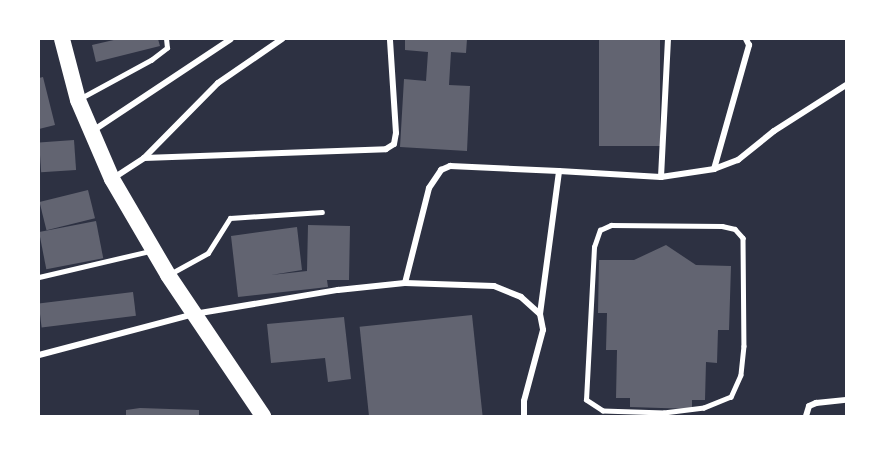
<!DOCTYPE html>
<html>
<head>
<meta charset="utf-8">
<style>
	body { margin:0 }
	#map { position:relative; width:885px; height:455px; overflow:hidden; background:#2d3142; font-family:"Zilla Slab",serif }
	div>[style] { position:absolute }
	[style*='--x'] { left:calc(var(--x)*1px); top:calc(var(--y)*1px); width:calc(var(--w)*1px); rotate:calc(var(--a)*1deg) }
	.building>* { inset:0; background:#626471; transform-origin:0 0 }
	.service>* { height:4.5px; margin:-2.25px; padding:0 2.25px; transform-origin:2.25px; border-radius:2.25px; background:#fff }
	.minor>* { height:6px; margin:-3px; padding:0 3px; transform-origin:3px; border-radius:3px; background:#fff }
	.trunk>* { height:16px; margin:-8px; padding:0 8px; transform-origin:8px; border-radius:8px; background:#fff }
	span { translate:-50% -50%; white-space:nowrap; text-align:center; line-height:1.15; -webkit-text-stroke:6px #fff; paint-order:stroke }
	.frame { position:absolute; inset:0; border:40px solid #fff; pointer-events:none }
</style>
</head>
<body>
<div id="map">
	<div class="building">
		<i style="clip-path:polygon(118px 39px,158px 39px,160px 46px,96px 62px,92px 45px)"></i>
		<i style="clip-path:polygon(405px 39px,467px 39px,466px 53px,451px 52px,449px 85px,470px 86px,467px 151px,400px 147px,404px 79px,426px 81px,428px 52px,405px 50px)"></i>
		<i style="left:599px;top:39px;width:61px;height:107px"></i>
		<i style="clip-path:polygon(43px 77px,55px 125px,39px 129px,39px 78px)"></i>
		<i style="left:74px;top:140px;width:30px;height:35px;rotate:86deg"></i>
		<i style="left:88px;top:190px;width:29px;height:50px;rotate:76deg"></i>
		<i style="left:96px;top:221px;width:38px;height:58px;rotate:79deg"></i>
		<i style="clip-path:polygon(308px 225px,350px 226px,349px 280px,327px 280px,328px 287px,238px 297px,231px 236px,297px 227px,302px 270px,271px 275px,307px 271px)"></i>
		<i style="clip-path:polygon(666px 245px,696px 265px,731px 266px,729px 330px,718px 330px,717px 363px,706px 362px,705px 400px,692px 400px,692px 409px,630px 407px,630px 398px,616px 398px,617px 350px,606px 350px,607px 313px,598px 313px,599px 260px,634px 260px)"></i>
		<i style="left:133px;top:292px;width:24px;height:95px;rotate:83deg"></i>
		<i style="left:472px;top:315px;width:101px;height:113px;rotate:84deg"></i>
		<i style="clip-path:polygon(344px 317px,351px 379px,328px 382px,325px 358px,271px 363px,267px 324px)"></i>
		<i style="clip-path:polygon(140px 408px,199px 410px,199px 416px,126px 416px,126px 410px)"></i>
	</div>
	<div class="service">
		<i style="--x:81;--y:98;--w:80;--a:-28.5"></i>
		<i style="--x:151;--y:60;--w:20;--a:-37"></i>
		<i style="--x:167;--y:48;--w:9;--a:-96"></i>
		<i style="--x:611;--y:225;--w:111;--a:0.5"></i>
		<i style="--x:722;--y:226;--w:13;--a:13"></i>
		<i style="--x:735;--y:229;--w:12;--a:48"></i>
		<i style="--x:743;--y:238;--w:108;--a:89.5"></i>
		<i style="--x:744;--y:346;--w:29;--a:96"></i>
		<i style="--x:741;--y:375;--w:24;--a:114"></i>
		<i style="--x:731;--y:397;--w:29;--a:158"></i>
		<i style="--x:704;--y:408;--w:40;--a:172.9"></i>
		<i style="--x:664;--y:413;--w:61;--a:-178.1"></i>
		<i style="--x:603;--y:411;--w:20;--a:-147"></i>
		<i style="--x:586;--y:400;--w:153;--a:-87"></i>
		<i style="--x:594;--y:247;--w:18;--a:-71"></i>
		<i style="--x:600;--y:230;--w:12;--a:-24"></i>
		<i style="--x:170;--y:274;--w:43;--a:-28.9"></i>
		<i style="--x:208;--y:253;--w:41;--a:-57.8"></i>
		<i style="--x:230;--y:218;--w:92;--a:-3.7"></i>
		<i style="--x:39;--y:277;--w:114;--a:-13.2"></i>
	</div>
	<div class="minor">
		<i style="--x:94;--y:130;--w:164;--a:-33.6"></i>
		<i style="--x:144;--y:158;--w:242;--a:-2.1"></i>
		<i style="--x:386;--y:149;--w:9;--a:-32"></i>
		<i style="--x:394;--y:144;--w:11;--a:-80"></i>
		<i style="--x:396;--y:133;--w:94;--a:-93.7"></i>
		<i style="--x:714;--y:169;--w:129;--a:-74.2"></i>
		<i style="--x:749;--y:45;--w:7;--a:-117"></i>
		<i style="--x:661;--y:177;--w:138;--a:-87.1"></i>
		<i style="--x:112;--y:179;--w:38;--a:-33"></i>
		<i style="--x:144;--y:158;--w:105;--a:-45.4"></i>
		<i style="--x:218;--y:83;--w:78;--a:-34.5"></i>
		<i style="--x:405;--y:283;--w:98;--a:-75.8"></i>
		<i style="--x:429;--y:188;--w:22;--a:-56"></i>
		<i style="--x:441;--y:170;--w:10;--a:-24"></i>
		<i style="--x:450;--y:166;--w:109;--a:2.6"></i>
		<i style="--x:540;--y:314;--w:144;--a:-82.4"></i>
		<i style="--x:559;--y:171;--w:102;--a:3.4"></i>
		<i style="--x:661;--y:177;--w:54;--a:-8.6"></i>
		<i style="--x:714;--y:169;--w:26;--a:-21"></i>
		<i style="--x:738;--y:160;--w:46;--a:-38.9"></i>
		<i style="--x:774;--y:131;--w:85;--a:-32.6"></i>
		<i style="--x:39;--y:355;--w:160;--a:-14.8"></i>
		<i style="--x:194;--y:314;--w:146;--a:-9.5"></i>
		<i style="--x:338;--y:290;--w:67;--a:-6"></i>
		<i style="--x:405;--y:283;--w:89;--a:1.9"></i>
		<i style="--x:494;--y:286;--w:29;--a:22"></i>
		<i style="--x:521;--y:297;--w:25;--a:42"></i>
		<i style="--x:540;--y:314;--w:16;--a:79"></i>
		<i style="--x:543;--y:330;--w:73;--a:105"></i>
		<i style="--x:524;--y:401;--w:15;--a:90"></i>
		<i style="--x:806;--y:416;--w:10;--a:-73"></i>
		<i style="--x:809;--y:406;--w:8;--a:-23"></i>
		<i style="--x:816;--y:403;--w:30;--a:-6"></i>
	</div>
	<div class="trunk">
		<i style="--x:62;--y:39;--w:63;--a:75.3"></i>
		<i style="--x:78;--y:100;--w:86;--a:66.7"></i>
		<i style="--x:112;--y:179;--w:111;--a:59.7"></i>
		<i style="--x:168;--y:275;--w:170;--a:56"></i>
	</div>
	<div class="frame"></div>
</div>
</body>
</html>
